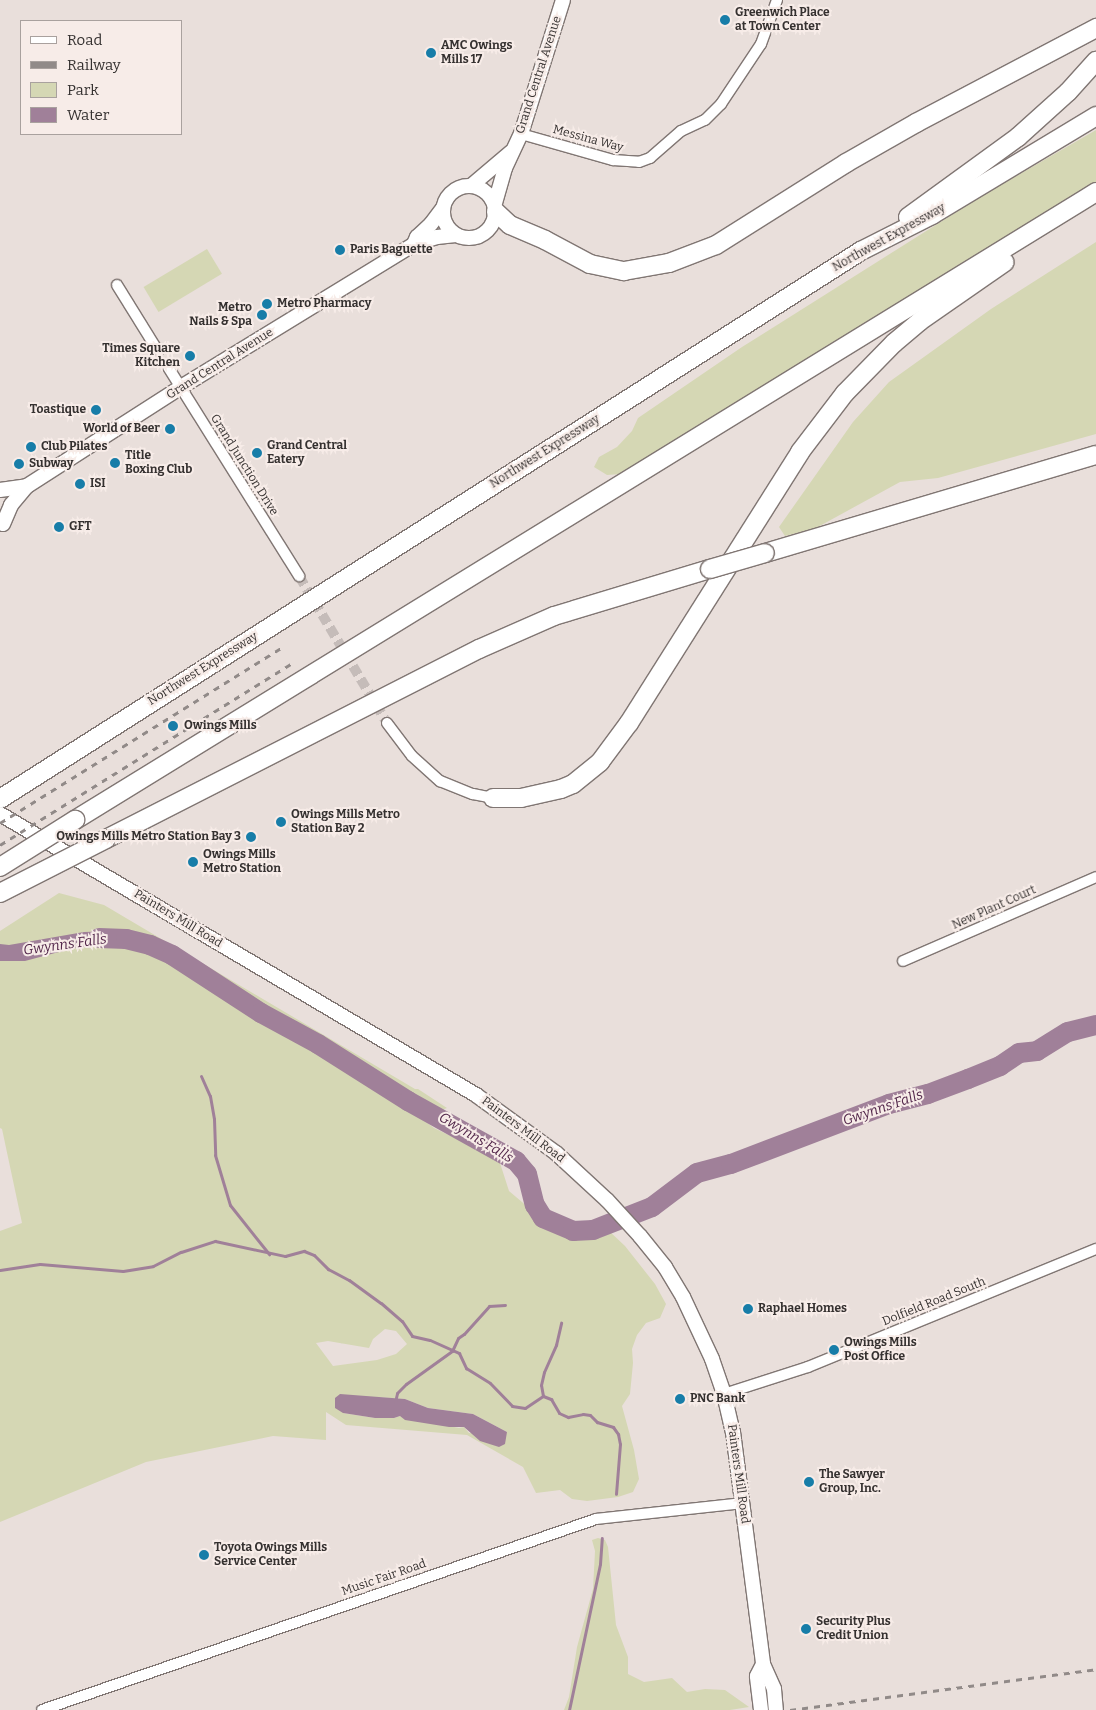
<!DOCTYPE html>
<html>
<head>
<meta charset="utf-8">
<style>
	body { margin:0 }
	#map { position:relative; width:1096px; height:1710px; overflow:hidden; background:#e9dfdb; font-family:Bitter,serif }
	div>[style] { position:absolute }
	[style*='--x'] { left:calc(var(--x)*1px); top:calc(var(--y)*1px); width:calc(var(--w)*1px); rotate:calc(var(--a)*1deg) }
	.green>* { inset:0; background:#d5d7b4; transform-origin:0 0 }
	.water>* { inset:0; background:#a08099 }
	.stream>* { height:3px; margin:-1.5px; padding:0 1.5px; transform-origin:1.5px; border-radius:1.5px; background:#a08099 }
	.river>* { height:20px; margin:-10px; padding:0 10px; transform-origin:10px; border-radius:10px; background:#a08099 }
	.street-tunnel>* { height:10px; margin-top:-5px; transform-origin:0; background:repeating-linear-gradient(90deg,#c5bcb9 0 10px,transparent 0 15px) }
	.roads { filter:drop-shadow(1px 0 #807673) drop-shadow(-1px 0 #807673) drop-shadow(0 1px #807673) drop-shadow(0 -1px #807673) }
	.street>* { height:10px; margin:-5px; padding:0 5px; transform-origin:5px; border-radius:5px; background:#fff }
	.secondary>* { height:14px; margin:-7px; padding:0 7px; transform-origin:7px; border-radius:7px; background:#fff }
	.secondary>.ring { margin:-7px; padding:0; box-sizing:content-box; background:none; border:14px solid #fff; border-radius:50% }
	.highway>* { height:18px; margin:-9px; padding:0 9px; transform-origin:9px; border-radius:9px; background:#fff }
	.rail>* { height:3px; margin-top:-1.5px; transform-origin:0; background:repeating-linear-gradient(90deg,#918a88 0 6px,transparent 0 12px) }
	.bridges { filter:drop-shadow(1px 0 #807673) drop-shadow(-1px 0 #807673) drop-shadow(0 1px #807673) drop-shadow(0 -1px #807673) }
	.highway-bridge>* { height:18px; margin:-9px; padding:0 9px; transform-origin:9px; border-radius:9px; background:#fff }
	.dots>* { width:14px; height:14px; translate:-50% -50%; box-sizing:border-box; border:2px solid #f7ece8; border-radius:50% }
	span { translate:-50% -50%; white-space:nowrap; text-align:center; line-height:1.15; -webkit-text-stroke:4px #f7ece8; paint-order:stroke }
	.poi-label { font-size:12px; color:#353130; font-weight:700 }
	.left { translate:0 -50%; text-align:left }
	.right { translate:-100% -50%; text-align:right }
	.street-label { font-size:12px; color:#353130 }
	.water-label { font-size:14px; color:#512549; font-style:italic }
	.legend { position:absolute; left:20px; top:20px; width:162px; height:115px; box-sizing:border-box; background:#f7ece8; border:1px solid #a9a19e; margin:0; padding:6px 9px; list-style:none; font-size:15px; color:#353130 }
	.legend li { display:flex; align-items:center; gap:10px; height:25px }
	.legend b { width:25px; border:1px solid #a9a19e }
</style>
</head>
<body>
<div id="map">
	<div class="green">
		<i style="clip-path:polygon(1096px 130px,1096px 186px,621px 474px,607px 475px,594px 467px,599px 457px,617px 447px,632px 431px,638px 418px,742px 347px,985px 194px)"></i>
		<i style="clip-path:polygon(1096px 242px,1096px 434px,938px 478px,900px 482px,816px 528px,785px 536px,779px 527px,853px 422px,889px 382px,991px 309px)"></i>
		<i style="left:207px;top:249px;width:29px;height:74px;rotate:59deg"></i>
		<i style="clip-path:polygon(evenodd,59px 893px,104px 905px,415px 1089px,418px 1089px,447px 1108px,421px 1118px,434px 1128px,488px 1154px,500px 1163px,509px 1191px,555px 1230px,568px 1236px,608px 1230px,625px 1246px,655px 1284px,666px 1304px,660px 1318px,646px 1323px,637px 1335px,632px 1349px,633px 1363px,630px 1394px,622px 1406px,634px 1450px,639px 1479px,633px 1492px,618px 1497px,587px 1501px,572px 1499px,560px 1490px,536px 1493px,523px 1467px,467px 1435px,346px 1425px,326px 1412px,326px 1440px,273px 1436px,146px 1462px,0 1522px,0 1231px,22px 1223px,2px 1129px,0 1128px,0 931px,59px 893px,385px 1329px,396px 1331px,407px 1344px,396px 1354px,377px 1360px,333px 1366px,316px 1343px,328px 1341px,369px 1348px,373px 1339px,385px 1329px,59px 893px,375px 1397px,405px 1399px,428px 1408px,473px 1414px,507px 1432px,469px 1433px,464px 1427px,459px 1428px,400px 1416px,394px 1418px,375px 1418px,343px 1413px,375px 1397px)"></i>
		<i style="clip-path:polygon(598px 1538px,605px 1540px,608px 1547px,616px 1625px,628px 1657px,628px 1674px,644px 1682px,672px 1678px,687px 1692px,705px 1689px,725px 1690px,749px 1707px,730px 1710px,564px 1710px,569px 1697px,577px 1647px,593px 1589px,595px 1551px,592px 1540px)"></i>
	</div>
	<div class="water">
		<i style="clip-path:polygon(117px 931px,123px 934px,126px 939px,117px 944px,100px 944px,70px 949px,25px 961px,0 961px,0 944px,9px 945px,84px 932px)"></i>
		<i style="clip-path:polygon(340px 1394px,405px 1399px,428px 1408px,473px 1414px,507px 1432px,505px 1444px,499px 1447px,480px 1441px,464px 1427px,449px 1427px,405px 1420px,400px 1416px,394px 1418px,375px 1418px,343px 1413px,335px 1408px,335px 1398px)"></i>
	</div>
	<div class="stream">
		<i style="--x:201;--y:1076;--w:22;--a:66"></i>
		<i style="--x:210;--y:1096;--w:23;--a:80"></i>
		<i style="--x:214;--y:1119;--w:36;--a:88"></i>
		<i style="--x:215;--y:1155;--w:52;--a:73.3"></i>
		<i style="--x:230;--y:1205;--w:63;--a:51.5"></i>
		<i style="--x:0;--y:1270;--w:40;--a:-8.5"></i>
		<i style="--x:40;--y:1264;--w:83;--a:4.8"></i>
		<i style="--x:123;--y:1271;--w:30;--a:-9"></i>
		<i style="--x:153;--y:1266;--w:31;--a:-27"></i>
		<i style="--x:181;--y:1252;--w:36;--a:-18"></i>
		<i style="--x:215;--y:1241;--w:72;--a:12.1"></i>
		<i style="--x:285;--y:1256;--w:20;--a:-15"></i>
		<i style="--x:304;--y:1251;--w:11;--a:22"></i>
		<i style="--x:314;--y:1255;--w:20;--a:45"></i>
		<i style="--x:328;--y:1269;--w:24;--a:28"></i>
		<i style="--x:349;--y:1280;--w:39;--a:36"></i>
		<i style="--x:381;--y:1303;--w:28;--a:41"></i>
		<i style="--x:402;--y:1321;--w:18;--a:56"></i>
		<i style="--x:412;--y:1336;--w:18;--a:13"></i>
		<i style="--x:430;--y:1340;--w:32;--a:24"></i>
		<i style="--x:459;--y:1353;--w:17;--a:65"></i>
		<i style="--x:466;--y:1368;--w:28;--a:32"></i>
		<i style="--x:490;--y:1383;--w:32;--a:46"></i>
		<i style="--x:512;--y:1406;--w:13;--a:9"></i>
		<i style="--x:525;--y:1408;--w:22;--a:-34"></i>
		<i style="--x:543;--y:1396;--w:9;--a:21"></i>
		<i style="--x:551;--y:1399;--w:16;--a:60"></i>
		<i style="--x:559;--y:1413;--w:10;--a:24"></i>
		<i style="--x:568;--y:1417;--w:15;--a:-11"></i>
		<i style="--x:583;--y:1414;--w:7;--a:8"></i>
		<i style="--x:590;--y:1415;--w:10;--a:45"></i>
		<i style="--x:597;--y:1422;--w:17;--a:17"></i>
		<i style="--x:613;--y:1427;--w:9;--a:54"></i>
		<i style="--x:618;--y:1434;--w:10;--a:79"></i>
		<i style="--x:620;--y:1444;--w:50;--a:94.6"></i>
		<i style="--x:543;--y:1396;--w:11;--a:-100"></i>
		<i style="--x:541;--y:1385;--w:13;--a:-77"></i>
		<i style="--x:544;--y:1372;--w:30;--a:-66"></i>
		<i style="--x:556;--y:1345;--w:23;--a:-77"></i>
		<i style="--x:395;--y:1402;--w:9;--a:-77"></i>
		<i style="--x:397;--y:1393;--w:13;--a:-45"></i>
		<i style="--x:406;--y:1384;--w:57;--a:-35.7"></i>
		<i style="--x:452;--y:1351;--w:14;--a:-65"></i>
		<i style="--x:458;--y:1338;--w:7;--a:-34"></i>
		<i style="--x:464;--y:1334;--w:38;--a:-48"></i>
		<i style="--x:489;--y:1306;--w:16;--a:-4"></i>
		<i style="--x:569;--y:1710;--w:149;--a:-78"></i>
		<i style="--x:600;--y:1564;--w:26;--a:-86"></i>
	</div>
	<div class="river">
		<i style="--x:99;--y:938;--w:27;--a:2"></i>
		<i style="--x:126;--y:939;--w:25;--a:14"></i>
		<i style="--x:150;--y:945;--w:24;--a:24"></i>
		<i style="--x:172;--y:955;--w:106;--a:33.1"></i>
		<i style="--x:261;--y:1013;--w:65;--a:28.5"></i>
		<i style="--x:318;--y:1044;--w:107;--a:32.3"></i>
		<i style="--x:408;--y:1101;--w:124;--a:29.1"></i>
		<i style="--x:516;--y:1161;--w:17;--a:50"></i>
		<i style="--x:527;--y:1174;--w:32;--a:76"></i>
		<i style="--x:535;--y:1205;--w:15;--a:58"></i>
		<i style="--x:543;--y:1218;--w:33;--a:23"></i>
		<i style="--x:573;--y:1231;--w:20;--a:-3"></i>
		<i style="--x:593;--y:1230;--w:63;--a:-21.3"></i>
		<i style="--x:652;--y:1207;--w:56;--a:-37.1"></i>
		<i style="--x:697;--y:1173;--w:35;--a:-15"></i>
		<i style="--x:731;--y:1164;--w:169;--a:-20.8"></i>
		<i style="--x:889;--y:1104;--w:40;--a:-14.4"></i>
		<i style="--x:928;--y:1094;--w:43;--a:-20.6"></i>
		<i style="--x:968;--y:1079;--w:35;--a:-22"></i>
		<i style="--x:1000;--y:1066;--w:23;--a:-34"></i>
		<i style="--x:1019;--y:1053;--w:18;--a:-6"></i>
		<i style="--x:1037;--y:1051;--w:36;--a:-32"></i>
		<i style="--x:1068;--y:1032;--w:29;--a:-14"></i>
	</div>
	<div class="street-tunnel">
		<i style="--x:156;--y:348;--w:22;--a:58"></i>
		<i style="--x:299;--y:576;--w:171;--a:59.1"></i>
	</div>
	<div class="roads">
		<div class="street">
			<i style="--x:521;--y:134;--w:96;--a:15.8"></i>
			<i style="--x:613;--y:160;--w:26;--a:4"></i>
			<i style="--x:639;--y:162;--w:12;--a:-20"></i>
			<i style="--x:650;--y:158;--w:41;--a:-41.1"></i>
			<i style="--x:681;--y:131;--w:26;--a:-25"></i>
			<i style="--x:705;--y:120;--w:23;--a:-45"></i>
			<i style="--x:721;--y:104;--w:72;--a:-56.3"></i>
			<i style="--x:761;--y:44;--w:47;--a:-70"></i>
			<i style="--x:117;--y:285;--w:74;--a:58.2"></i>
			<i style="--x:168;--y:367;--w:247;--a:57.9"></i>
			<i style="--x:387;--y:723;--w:41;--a:52.9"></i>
			<i style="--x:412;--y:756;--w:38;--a:42"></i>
			<i style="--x:440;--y:781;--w:35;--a:22"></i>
			<i style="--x:473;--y:794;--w:20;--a:11"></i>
			<i style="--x:903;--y:961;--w:210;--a:-23.5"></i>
			<i style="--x:724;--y:1394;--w:88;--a:-17.8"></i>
			<i style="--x:808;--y:1367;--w:311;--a:-22.3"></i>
			<i style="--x:42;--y:1710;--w:586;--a:-19.02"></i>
			<i style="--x:596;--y:1519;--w:148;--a:-6.2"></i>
		</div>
		<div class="secondary">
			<i style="--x:472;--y:185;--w:51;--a:-40.2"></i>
			<i class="ring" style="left:443px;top:186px;width:38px;height:38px"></i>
			<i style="--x:495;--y:203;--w:36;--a:-74"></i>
			<i style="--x:505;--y:168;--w:38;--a:-65"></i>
			<i style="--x:521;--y:134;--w:140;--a:-72.6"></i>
			<i style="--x:414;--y:244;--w:8;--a:-67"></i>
			<i style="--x:417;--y:237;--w:19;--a:-43"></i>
			<i style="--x:431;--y:224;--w:20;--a:-53"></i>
			<i style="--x:0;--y:490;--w:27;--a:-8"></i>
			<i style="--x:3;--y:524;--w:21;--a:-67"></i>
			<i style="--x:11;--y:505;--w:25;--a:-50"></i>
			<i style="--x:27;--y:486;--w:183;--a:-32.7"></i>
			<i style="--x:181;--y:387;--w:273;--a:-31.5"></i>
			<i style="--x:414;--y:244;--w:24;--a:-17"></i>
			<i style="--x:437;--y:237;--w:19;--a:-6"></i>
			<i style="--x:0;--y:814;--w:553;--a:30.55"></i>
			<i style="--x:476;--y:1095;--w:99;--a:35.9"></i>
			<i style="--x:556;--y:1153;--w:69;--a:42.7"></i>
			<i style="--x:607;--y:1200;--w:49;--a:47.5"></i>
			<i style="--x:640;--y:1236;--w:40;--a:51"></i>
			<i style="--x:665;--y:1267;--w:35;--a:59"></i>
			<i style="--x:683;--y:1297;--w:68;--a:64.9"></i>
			<i style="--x:712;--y:1359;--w:37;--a:71"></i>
			<i style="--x:724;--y:1394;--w:39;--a:77"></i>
			<i style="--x:733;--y:1432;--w:234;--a:82.6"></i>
			<i style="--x:763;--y:1664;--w:27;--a:66"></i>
			<i style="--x:774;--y:1689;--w:21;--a:85"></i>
			<i style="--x:761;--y:1710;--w:34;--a:-97"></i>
			<i style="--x:757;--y:1676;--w:13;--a:-63"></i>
		</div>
		<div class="highway">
			<i style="--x:496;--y:212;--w:19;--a:43"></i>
			<i style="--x:510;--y:225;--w:38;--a:23"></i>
			<i style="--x:545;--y:240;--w:51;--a:28.1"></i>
			<i style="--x:590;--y:264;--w:35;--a:12"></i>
			<i style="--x:624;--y:271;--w:46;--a:-10.1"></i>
			<i style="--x:669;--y:263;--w:50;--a:-21"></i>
			<i style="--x:716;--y:245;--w:154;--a:-32.2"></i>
			<i style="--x:846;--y:163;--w:81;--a:-29.7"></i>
			<i style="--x:916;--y:123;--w:204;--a:-27.8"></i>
			<i style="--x:908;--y:217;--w:136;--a:-36"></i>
			<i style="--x:1018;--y:137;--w:67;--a:-42"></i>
			<i style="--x:1068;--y:92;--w:42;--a:-47.9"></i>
			<i style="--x:765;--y:553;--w:345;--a:-16.5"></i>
			<i style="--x:493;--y:798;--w:28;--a:0"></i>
			<i style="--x:521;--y:798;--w:41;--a:-12.7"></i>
			<i style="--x:561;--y:789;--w:13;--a:-23"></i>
			<i style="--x:573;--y:784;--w:35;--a:-39"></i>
			<i style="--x:600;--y:762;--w:49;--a:-53.4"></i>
			<i style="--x:629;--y:723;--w:320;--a:-57.7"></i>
			<i style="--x:800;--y:452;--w:74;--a:-52.7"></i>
			<i style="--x:845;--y:393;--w:70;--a:-45.6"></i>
			<i style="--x:894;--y:343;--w:34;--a:-40"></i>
			<i style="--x:920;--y:321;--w:103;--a:-34.8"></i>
			<i style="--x:0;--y:799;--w:1021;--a:-32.48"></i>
			<i style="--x:861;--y:251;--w:80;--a:-26.9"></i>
			<i style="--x:932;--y:215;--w:192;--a:-31.1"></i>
			<i style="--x:75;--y:820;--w:1199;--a:-31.59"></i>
			<i style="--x:106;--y:839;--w:419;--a:-27"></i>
			<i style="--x:479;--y:649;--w:82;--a:-23.7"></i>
			<i style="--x:554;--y:616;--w:163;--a:-16.8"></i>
		</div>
	</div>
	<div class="rail">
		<i style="--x:0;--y:823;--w:333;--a:-31.9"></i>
		<i style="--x:0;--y:845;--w:344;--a:-31.9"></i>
		<i style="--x:790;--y:1710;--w:309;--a:-7.6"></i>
	</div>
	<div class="bridges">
		<div class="highway-bridge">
			<i style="--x:710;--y:569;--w:57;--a:-16.2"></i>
			<i style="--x:0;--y:867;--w:89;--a:-32.1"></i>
			<i style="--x:0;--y:893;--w:119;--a:-27"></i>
		</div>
	</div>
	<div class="dots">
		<i style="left:725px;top:20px;background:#177da8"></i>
		<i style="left:431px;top:53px;background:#177da8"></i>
		<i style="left:340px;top:250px;background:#177da8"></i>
		<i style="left:267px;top:304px;background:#177da8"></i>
		<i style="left:262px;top:315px;background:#177da8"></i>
		<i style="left:190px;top:356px;background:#177da8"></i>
		<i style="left:96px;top:410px;background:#177da8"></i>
		<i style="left:170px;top:429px;background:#177da8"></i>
		<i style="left:31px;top:447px;background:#177da8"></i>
		<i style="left:257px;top:453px;background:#177da8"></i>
		<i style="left:115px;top:463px;background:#177da8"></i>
		<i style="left:19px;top:464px;background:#177da8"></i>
		<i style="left:80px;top:484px;background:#177da8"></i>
		<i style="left:59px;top:527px;background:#177da8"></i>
		<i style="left:173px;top:726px;background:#177da8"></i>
		<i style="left:281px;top:822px;background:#177da8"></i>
		<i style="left:251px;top:837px;background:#177da8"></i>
		<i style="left:193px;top:862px;background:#177da8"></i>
		<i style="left:748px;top:1309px;background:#177da8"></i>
		<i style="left:834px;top:1350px;background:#177da8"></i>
		<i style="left:680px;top:1399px;background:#177da8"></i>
		<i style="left:809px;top:1482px;background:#177da8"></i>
		<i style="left:204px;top:1555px;background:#177da8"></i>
		<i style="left:806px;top:1629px;background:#177da8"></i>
	</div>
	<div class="poi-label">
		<span class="left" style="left:735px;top:20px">Greenwich Place<br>at Town Center</span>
		<span class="left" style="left:441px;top:53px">AMC Owings<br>Mills 17</span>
		<span class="left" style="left:350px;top:250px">Paris Baguette</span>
		<span class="left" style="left:277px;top:304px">Metro Pharmacy</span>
		<span class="right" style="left:252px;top:315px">Metro<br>Nails &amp; Spa</span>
		<span class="right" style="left:180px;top:356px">Times Square<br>Kitchen</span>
		<span class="right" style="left:86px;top:410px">Toastique</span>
		<span class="right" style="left:160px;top:429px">World of Beer</span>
		<span class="left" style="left:267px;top:453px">Grand Central<br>Eatery</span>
		<span class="left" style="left:41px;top:447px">Club Pilates</span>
		<span class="left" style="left:125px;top:463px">Title<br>Boxing Club</span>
		<span class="left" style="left:29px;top:464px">Subway</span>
		<span class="left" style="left:90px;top:484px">ISI</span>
		<span class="left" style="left:69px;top:527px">GFT</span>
		<span class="left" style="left:184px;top:726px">Owings Mills</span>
		<span class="left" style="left:291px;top:822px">Owings Mills Metro<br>Station Bay 2</span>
		<span class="right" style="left:241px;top:837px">Owings Mills Metro Station Bay 3</span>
		<span class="left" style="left:203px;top:862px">Owings Mills<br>Metro Station</span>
		<span class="left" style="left:758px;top:1309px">Raphael Homes</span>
		<span class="left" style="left:844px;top:1350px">Owings Mills<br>Post Office</span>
		<span class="left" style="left:690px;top:1399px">PNC Bank</span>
		<span class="left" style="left:819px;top:1482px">The Sawyer<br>Group, Inc.</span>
		<span class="left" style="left:214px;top:1555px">Toyota Owings Mills<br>Service Center</span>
		<span class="left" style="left:816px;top:1629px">Security Plus<br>Credit Union</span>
	</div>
	<div class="street-label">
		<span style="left:539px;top:75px;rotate:-72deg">Grand Central Avenue</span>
		<span style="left:588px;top:139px;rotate:15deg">Messina Way</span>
		<span style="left:889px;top:238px;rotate:-29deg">Northwest Expressway</span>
		<span style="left:220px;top:364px;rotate:-32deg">Grand Central Avenue</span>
		<span style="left:545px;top:452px;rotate:-32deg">Northwest Expressway</span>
		<span style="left:244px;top:465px;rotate:58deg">Grand Junction Drive</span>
		<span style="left:203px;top:669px;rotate:-32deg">Northwest Expressway</span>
		<span style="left:994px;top:908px;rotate:-24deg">New Plant Court</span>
		<span style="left:178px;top:919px;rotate:31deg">Painters Mill Road</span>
		<span style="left:523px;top:1130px;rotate:37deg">Painters Mill Road</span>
		<span style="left:934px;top:1302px;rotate:-22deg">Dolfield Road South</span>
		<span style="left:738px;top:1474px;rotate:82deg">Painters Mill Road</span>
		<span style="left:384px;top:1578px;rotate:-19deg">Music Fair Road</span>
	</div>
	<div class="water-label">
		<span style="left:65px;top:945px;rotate:-8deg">Gwynns Falls</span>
		<span style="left:883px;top:1108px;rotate:-19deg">Gwynns Falls</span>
		<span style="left:476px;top:1138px;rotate:31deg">Gwynns Falls</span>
	</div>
	<ul class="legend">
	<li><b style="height:6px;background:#fff"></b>Road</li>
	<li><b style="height:6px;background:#918a88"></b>Railway</li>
	<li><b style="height:14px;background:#d5d7b4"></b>Park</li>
	<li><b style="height:14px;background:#a08099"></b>Water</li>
	</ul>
</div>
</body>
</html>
